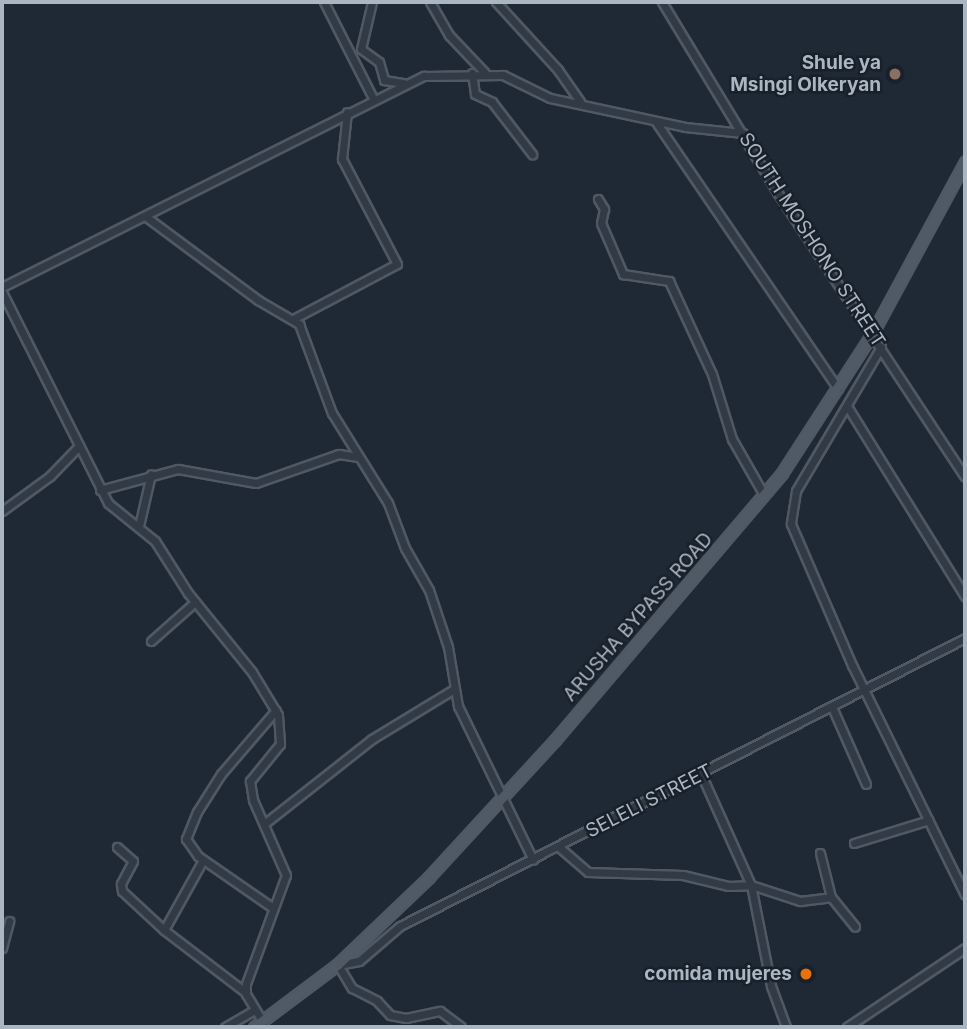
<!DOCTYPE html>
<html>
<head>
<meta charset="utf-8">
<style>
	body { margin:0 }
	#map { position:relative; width:967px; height:1029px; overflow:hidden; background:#1e2935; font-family:Inter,sans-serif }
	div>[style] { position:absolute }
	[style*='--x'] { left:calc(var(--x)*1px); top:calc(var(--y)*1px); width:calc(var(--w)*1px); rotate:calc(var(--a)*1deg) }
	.roads { filter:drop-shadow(2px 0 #4f5964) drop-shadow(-2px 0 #4f5964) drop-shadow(0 2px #4f5964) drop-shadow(0 -2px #4f5964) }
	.minor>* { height:7px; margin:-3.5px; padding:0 3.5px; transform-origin:3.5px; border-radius:3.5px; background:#323b45 }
	.major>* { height:9px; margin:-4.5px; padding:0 4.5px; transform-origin:4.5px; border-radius:4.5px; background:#4f5a66 }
	.dots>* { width:19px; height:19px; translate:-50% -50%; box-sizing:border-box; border:4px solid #182029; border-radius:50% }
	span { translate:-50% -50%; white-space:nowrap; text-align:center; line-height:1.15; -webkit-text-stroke:5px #182029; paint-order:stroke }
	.poi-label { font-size:19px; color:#abb6c3; font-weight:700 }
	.right { translate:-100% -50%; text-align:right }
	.street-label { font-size:19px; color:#abb6c3 }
	.frame { position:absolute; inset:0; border:4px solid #abb6c3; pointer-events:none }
</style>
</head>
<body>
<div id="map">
	<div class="roads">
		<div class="minor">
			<i style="--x:324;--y:2;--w:108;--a:63"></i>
			<i style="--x:372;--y:2;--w:48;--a:103.2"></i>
			<i style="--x:361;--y:49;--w:22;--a:36"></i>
			<i style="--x:379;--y:62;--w:19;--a:74"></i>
			<i style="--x:384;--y:80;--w:20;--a:9"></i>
			<i style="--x:430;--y:2;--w:38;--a:60"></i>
			<i style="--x:449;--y:35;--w:52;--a:46.5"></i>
			<i style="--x:496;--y:2;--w:92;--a:47.6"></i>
			<i style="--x:558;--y:70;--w:39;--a:55"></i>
			<i style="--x:662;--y:2;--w:222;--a:58.8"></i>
			<i style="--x:777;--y:192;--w:341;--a:56.6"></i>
			<i style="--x:472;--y:73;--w:21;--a:82"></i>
			<i style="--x:475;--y:94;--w:19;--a:25"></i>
			<i style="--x:492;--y:102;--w:66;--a:52.4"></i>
			<i style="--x:656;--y:122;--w:323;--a:55.7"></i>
			<i style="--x:598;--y:199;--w:12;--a:59"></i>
			<i style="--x:604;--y:209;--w:14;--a:102"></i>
			<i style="--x:601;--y:223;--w:56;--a:66.7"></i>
			<i style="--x:623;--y:274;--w:47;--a:8.7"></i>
			<i style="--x:669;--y:281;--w:102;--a:65.2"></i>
			<i style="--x:712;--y:374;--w:68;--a:72.9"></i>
			<i style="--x:732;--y:439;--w:64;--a:60.3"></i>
			<i style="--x:145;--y:216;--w:141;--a:36.6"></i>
			<i style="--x:258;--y:300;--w:48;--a:30.3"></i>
			<i style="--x:299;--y:324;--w:95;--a:69.7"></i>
			<i style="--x:332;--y:413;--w:106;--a:58.1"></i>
			<i style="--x:388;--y:503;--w:48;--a:69.3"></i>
			<i style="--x:405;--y:548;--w:48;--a:60.3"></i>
			<i style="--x:429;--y:590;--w:60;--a:71.6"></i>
			<i style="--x:448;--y:647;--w:60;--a:80.4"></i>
			<i style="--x:458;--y:706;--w:171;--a:64"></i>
			<i style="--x:2;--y:287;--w:472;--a:-26.6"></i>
			<i style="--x:424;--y:76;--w:79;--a:-0.7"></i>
			<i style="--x:503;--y:75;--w:52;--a:26.1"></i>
			<i style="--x:550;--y:98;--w:138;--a:12.1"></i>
			<i style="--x:685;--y:127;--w:58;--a:5.9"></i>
			<i style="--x:2;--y:292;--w:236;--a:63.3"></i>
			<i style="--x:108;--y:503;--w:60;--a:39"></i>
			<i style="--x:155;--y:541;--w:62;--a:57.6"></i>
			<i style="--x:188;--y:593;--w:102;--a:51"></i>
			<i style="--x:252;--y:672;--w:50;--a:58.8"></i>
			<i style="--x:278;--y:715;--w:29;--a:86"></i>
			<i style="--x:280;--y:744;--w:48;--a:129"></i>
			<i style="--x:250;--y:781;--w:19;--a:81"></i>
			<i style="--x:253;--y:800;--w:82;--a:66.3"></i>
			<i style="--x:286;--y:875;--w:116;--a:110.2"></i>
			<i style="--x:246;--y:984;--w:10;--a:90"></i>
			<i style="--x:246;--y:994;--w:33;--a:59"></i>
			<i style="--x:295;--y:318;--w:115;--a:-27.9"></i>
			<i style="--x:397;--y:264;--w:119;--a:-117.6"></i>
			<i style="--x:342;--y:159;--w:47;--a:-83.9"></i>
			<i style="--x:881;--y:347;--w:167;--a:120.6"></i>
			<i style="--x:796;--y:491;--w:33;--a:99"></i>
			<i style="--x:791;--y:524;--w:154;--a:66.6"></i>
			<i style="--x:852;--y:665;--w:256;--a:63.8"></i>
			<i style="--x:847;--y:406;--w:224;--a:58.2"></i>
			<i style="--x:100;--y:490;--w:81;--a:-15.1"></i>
			<i style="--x:178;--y:469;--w:79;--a:10.2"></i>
			<i style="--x:256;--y:483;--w:88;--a:-19.3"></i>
			<i style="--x:339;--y:454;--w:19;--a:9"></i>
			<i style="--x:2;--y:511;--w:59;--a:-36.1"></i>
			<i style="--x:50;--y:476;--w:42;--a:-46"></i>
			<i style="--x:139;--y:526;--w:53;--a:-77"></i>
			<i style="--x:151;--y:641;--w:59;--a:-41.6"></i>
			<i style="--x:832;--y:707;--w:84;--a:66.2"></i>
			<i style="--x:701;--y:774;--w:122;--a:65.8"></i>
			<i style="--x:751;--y:885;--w:103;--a:78.8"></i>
			<i style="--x:771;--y:986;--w:44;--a:69.9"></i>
			<i style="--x:264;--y:824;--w:137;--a:-38.2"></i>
			<i style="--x:372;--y:739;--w:96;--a:-31.4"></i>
			<i style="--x:854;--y:843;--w:78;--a:-17"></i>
			<i style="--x:117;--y:847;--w:21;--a:41"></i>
			<i style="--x:133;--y:861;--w:26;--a:118"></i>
			<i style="--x:121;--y:884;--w:7;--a:82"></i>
			<i style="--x:122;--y:891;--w:57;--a:42.9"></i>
			<i style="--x:164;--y:930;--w:102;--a:37.4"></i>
			<i style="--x:559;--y:847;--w:38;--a:41"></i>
			<i style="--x:588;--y:872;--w:95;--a:1.8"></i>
			<i style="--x:683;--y:875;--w:46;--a:13.7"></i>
			<i style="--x:728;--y:886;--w:23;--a:-2"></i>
			<i style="--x:751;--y:885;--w:52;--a:18.1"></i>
			<i style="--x:800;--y:901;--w:31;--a:-7"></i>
			<i style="--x:831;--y:897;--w:38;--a:51"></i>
			<i style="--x:820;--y:853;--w:45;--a:76"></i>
			<i style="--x:273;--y:908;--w:91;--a:-145.3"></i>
			<i style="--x:198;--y:856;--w:21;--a:-125"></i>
			<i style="--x:186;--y:839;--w:29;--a:-68"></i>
			<i style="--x:197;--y:812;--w:45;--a:-57.7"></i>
			<i style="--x:221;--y:774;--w:84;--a:-49.3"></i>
			<i style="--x:164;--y:930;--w:80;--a:-60.9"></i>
			<i style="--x:2;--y:948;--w:28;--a:-75"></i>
			<i style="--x:338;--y:965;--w:21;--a:-11"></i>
			<i style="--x:359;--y:961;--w:54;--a:-40.5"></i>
			<i style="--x:400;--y:926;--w:634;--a:-27.01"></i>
			<i style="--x:338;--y:965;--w:27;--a:59"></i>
			<i style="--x:352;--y:988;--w:28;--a:27"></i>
			<i style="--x:377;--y:1001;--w:19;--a:47"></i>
			<i style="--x:390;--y:1015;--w:16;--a:11"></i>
			<i style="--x:406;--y:1018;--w:35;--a:-12"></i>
			<i style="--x:440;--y:1011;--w:26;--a:37"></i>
			<i style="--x:225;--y:1027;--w:34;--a:-30"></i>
			<i style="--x:847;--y:1027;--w:142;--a:-33.8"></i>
		</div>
		<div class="major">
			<i style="--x:254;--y:1027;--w:104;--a:-36.8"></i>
			<i style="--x:337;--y:965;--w:127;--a:-43.7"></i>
			<i style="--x:429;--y:877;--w:186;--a:-47.4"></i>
			<i style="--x:555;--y:740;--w:350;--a:-49.6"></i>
			<i style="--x:782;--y:473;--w:166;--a:-57.1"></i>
			<i style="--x:872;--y:334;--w:196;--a:-61.6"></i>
		</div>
	</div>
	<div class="dots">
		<i style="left:895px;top:74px;background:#8d6e63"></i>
		<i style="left:806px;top:974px;background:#e8710a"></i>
	</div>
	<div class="poi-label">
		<span class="right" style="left:881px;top:74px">Shule ya<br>Msingi Olkeryan</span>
		<span class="right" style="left:792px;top:974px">comida mujeres</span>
	</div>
	<div class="street-label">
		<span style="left:812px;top:240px;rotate:57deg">SOUTH MOSHONO STREET</span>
		<span style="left:638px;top:617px;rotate:-49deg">ARUSHA BYPASS ROAD</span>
		<span style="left:649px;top:801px;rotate:-27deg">SELELI STREET</span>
	</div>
	<div class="frame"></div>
</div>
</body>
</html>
